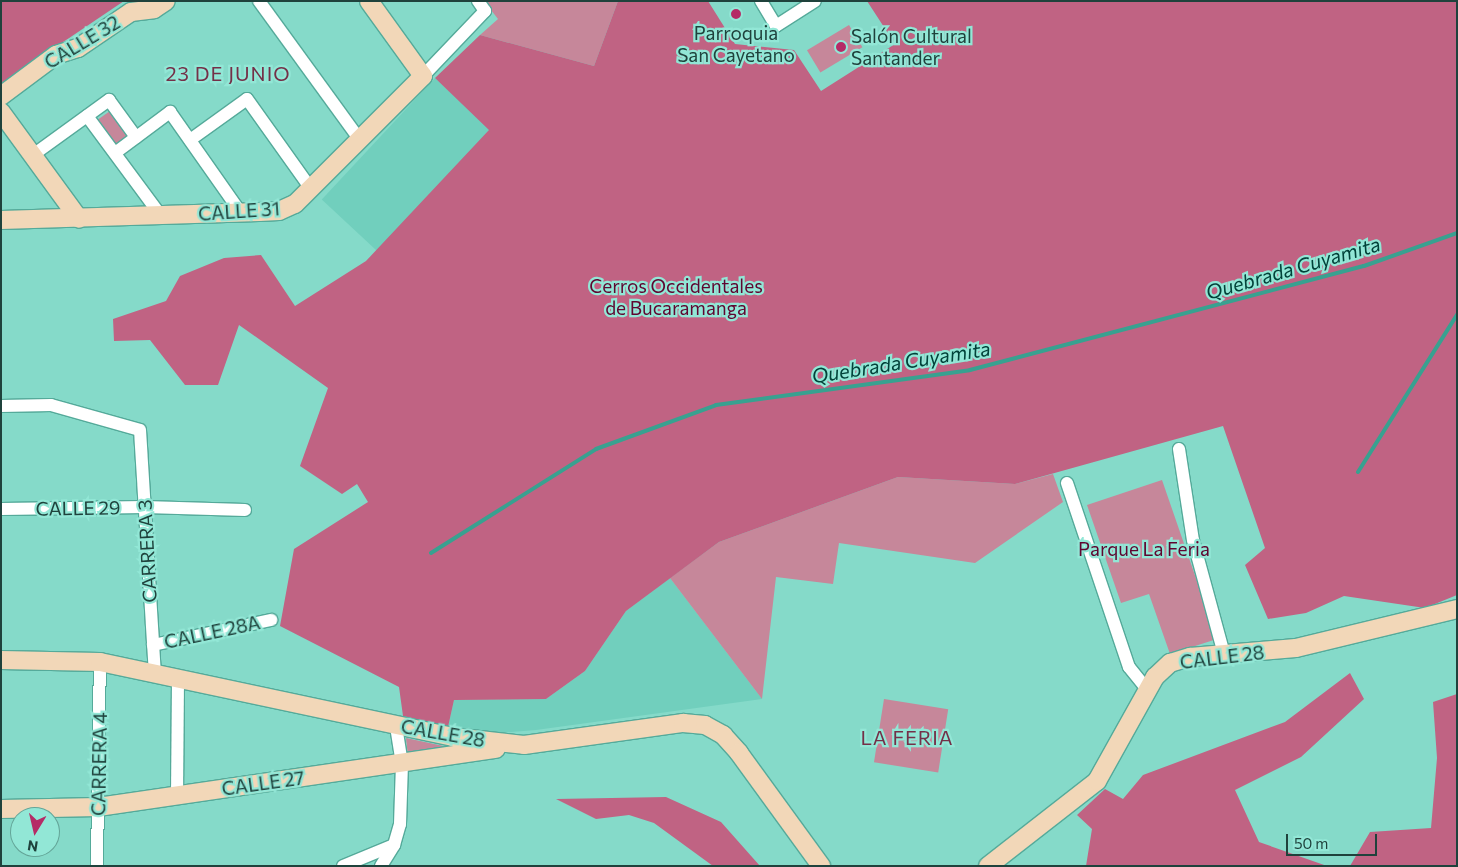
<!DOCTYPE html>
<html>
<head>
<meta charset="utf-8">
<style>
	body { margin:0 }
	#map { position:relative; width:1458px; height:867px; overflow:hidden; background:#85dac9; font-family:Commissioner,sans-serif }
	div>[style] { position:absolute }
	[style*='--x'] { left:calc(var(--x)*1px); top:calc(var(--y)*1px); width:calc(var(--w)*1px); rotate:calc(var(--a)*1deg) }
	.built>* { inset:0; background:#71cfbd; transform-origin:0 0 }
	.green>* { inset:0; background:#c6879a; transform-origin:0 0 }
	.forest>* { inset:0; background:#c06383 }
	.stream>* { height:4px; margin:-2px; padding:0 2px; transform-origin:2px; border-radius:2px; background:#38a190 }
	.roads { filter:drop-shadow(1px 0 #55aa9a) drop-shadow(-1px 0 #55aa9a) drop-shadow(0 1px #55aa9a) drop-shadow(0 -1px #55aa9a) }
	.street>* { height:12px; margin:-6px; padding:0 6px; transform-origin:6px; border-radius:6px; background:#fff }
	.secondary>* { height:18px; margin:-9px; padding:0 9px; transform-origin:9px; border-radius:9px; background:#f2d7b8 }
	.dots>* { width:14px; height:14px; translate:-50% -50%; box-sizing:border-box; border:2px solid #92e7d6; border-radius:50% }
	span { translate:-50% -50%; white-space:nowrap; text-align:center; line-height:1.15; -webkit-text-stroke:4.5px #92e7d6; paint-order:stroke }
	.poi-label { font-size:19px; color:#1f423c }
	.left { translate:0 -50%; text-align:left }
	.street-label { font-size:19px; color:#1f423c }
	.park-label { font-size:19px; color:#5f0630 }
	.neighbourhood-label { font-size:20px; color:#743048; letter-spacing:1px }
	.water-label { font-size:20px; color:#014239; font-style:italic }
	.frame { position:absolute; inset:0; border:2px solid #1f423c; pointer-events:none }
	.north { position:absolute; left:10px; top:807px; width:50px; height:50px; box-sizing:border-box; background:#92e7d6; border:1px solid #64a598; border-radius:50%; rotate:189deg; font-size:14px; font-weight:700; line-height:20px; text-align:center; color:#1f423c }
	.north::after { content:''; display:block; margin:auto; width:18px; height:22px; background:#b52b66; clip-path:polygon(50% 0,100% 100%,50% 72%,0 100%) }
	.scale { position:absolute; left:1286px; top:834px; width:91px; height:22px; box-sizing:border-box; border:2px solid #1f423c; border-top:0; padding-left:6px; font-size:15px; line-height:18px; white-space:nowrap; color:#1f423c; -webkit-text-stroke:4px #92e7d6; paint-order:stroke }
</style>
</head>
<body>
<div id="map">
	<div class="built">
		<i style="left:435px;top:78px;width:76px;height:166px;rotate:43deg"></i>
		<i style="clip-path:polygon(670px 578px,762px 699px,536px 730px,497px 733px,448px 727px,454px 700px,546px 699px,585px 671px,626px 611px)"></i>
	</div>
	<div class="green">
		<i style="clip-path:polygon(484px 1px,618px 1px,594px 66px,480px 35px,498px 19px)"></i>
		<i style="left:849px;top:25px;width:26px;height:49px;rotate:59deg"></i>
		<i style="left:110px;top:111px;width:32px;height:16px;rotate:55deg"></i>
		<i style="clip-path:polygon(1053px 474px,1063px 502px,975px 563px,839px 543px,833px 584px,776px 577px,762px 699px,670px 578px,719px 542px,898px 477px,1015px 484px)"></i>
		<i style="clip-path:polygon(1162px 480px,1217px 639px,1170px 654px,1149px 594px,1121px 603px,1087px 505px)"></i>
		<i style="left:884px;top:699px;width:65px;height:64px;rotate:9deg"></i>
		<i style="clip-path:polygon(406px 738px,448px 747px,408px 756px)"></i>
	</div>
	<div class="forest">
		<i style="clip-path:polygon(1px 1px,124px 1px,1px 84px)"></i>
		<i style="clip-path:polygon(618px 1px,708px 1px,735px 44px,794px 50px,821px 91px,895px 44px,867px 1px,1457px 1px,1457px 595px,1425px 608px,1344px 596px,1306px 613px,1268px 619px,1245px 565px,1265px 548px,1223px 426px,1015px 484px,898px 477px,719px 542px,626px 611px,585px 671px,546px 699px,454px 700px,448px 727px,403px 716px,399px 687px,280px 626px,294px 549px,368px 502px,357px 484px,342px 494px,300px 466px,328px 388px,239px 325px,218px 385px,185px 385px,150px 340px,114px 341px,113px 319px,166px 301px,180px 276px,224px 258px,261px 255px,295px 306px,366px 261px,489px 130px,435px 78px,480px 35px,594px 66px)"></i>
		<i style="clip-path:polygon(1350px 673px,1364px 699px,1301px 757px,1235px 790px,1259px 842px,1327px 866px,1086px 866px,1092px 829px,1077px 815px,1105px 789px,1123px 799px,1143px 775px,1285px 722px)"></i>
		<i style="clip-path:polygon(1457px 694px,1457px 866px,1350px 866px,1370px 832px,1431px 828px,1437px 758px,1433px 702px)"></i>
		<i style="clip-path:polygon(666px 797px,721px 822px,760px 866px,713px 866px,654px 823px,629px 815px,596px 819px,556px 799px)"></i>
	</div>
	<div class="stream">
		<i style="--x:1358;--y:472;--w:186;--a:-57.8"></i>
		<i style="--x:431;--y:553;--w:195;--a:-32.2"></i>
		<i style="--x:596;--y:449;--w:128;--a:-20.1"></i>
		<i style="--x:716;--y:405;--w:256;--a:-7.8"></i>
		<i style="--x:970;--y:370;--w:407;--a:-14.8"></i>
		<i style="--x:1364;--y:266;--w:99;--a:-19.5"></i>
	</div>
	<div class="roads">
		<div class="street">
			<i style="--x:259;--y:1;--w:172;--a:54"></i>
			<i style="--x:761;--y:1;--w:29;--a:59"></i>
			<i style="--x:776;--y:26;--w:46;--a:-32.7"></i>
			<i style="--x:423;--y:76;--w:90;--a:-46.4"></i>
			<i style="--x:485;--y:11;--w:12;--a:-125"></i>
			<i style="--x:87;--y:116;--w:124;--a:53.5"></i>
			<i style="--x:190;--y:140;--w:70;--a:-35.7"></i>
			<i style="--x:247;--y:99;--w:112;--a:54.5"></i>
			<i style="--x:115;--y:153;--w:69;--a:-36.7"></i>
			<i style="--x:170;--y:112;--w:123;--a:54.9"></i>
			<i style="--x:33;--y:155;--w:94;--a:-35.9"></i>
			<i style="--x:109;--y:100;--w:46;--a:53.9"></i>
			<i style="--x:1;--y:406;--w:50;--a:-1.1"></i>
			<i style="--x:51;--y:405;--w:92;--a:15.7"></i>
			<i style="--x:140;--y:430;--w:243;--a:86.5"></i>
			<i style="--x:1179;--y:449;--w:92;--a:81.3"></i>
			<i style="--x:1193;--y:540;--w:118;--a:74.8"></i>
			<i style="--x:1067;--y:483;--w:194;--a:71.4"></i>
			<i style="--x:1129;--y:667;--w:28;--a:51"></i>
			<i style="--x:1;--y:509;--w:144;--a:-0.8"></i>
			<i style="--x:145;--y:507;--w:100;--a:1.7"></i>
			<i style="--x:153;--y:645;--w:121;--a:-12"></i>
			<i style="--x:177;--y:795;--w:117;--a:-89.5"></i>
			<i style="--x:97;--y:866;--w:204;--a:-89.2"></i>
			<i style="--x:343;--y:866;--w:55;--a:-22.4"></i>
			<i style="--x:381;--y:866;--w:25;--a:-58"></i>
			<i style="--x:394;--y:845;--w:22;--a:-74"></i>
			<i style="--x:400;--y:824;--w:60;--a:-88.1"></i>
			<i style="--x:402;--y:764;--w:39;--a:-99"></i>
		</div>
		<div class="secondary">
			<i style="--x:1;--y:96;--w:69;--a:-36.7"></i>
			<i style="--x:56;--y:55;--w:23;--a:-18"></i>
			<i style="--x:78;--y:48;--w:64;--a:-34.2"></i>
			<i style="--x:131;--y:12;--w:23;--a:-7"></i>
			<i style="--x:154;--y:9;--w:14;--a:-34"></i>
			<i style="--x:1;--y:112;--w:132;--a:53.9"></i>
			<i style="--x:1;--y:220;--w:258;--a:-1.8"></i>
			<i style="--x:259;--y:212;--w:20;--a:-3"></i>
			<i style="--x:279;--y:211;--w:17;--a:-24"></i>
			<i style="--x:295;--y:204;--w:181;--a:-45"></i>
			<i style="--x:423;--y:76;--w:92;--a:-125.8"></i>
			<i style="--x:1;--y:660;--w:99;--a:1.2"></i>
			<i style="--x:100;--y:662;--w:361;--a:12"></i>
			<i style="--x:453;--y:737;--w:71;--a:6.4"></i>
			<i style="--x:524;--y:745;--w:161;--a:-7.9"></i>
			<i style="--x:683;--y:723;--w:22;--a:5"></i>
			<i style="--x:705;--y:725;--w:21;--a:29"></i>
			<i style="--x:723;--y:735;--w:24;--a:48"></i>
			<i style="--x:739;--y:753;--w:140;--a:54"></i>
			<i style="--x:1;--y:809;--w:97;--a:-1.2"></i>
			<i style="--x:98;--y:807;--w:402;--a:-8.3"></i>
			<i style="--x:988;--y:866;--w:138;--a:-37.9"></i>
			<i style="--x:1097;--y:781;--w:119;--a:-60.9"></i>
			<i style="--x:1155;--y:677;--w:21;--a:-43"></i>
			<i style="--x:1170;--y:663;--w:21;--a:-17"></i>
			<i style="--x:1190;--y:657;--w:106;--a:-4.9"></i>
			<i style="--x:1296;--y:648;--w:166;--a:-13.6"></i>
		</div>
	</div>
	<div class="dots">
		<i style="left:736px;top:14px;background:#b52b66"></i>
		<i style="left:841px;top:47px;background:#b52b66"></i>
	</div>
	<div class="poi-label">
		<span style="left:736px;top:44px">Parroquia<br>San Cayetano</span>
		<span class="left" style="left:851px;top:47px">Salón Cultural<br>Santander</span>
	</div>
	<div class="street-label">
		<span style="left:82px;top:42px;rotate:-31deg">CALLE 32</span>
		<span style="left:239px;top:211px;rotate:-4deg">CALLE 31</span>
		<span style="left:78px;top:508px;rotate:-1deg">CALLE 29</span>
		<span style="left:147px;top:551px;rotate:-93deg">CARRERA 3</span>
		<span style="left:212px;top:632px;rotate:-12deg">CALLE 28A</span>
		<span style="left:1222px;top:657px;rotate:-7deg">CALLE 28</span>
		<span style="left:443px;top:733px;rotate:10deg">CALLE 28</span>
		<span style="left:99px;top:764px;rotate:-89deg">CARRERA 4</span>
		<span style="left:263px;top:783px;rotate:-8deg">CALLE 27</span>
	</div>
	<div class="park-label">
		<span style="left:676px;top:297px">Cerros Occidentales<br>de Bucaramanga</span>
		<span style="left:1144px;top:549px">Parque La Feria</span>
	</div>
	<div class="neighbourhood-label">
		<span style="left:228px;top:73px">23 DE JUNIO</span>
		<span style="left:907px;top:737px">LA FERIA</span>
	</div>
	<div class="water-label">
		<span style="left:1293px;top:268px;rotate:-16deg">Quebrada Cuyamita</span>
		<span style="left:901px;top:362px;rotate:-9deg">Quebrada Cuyamita</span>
	</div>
	<div class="frame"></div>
	<div class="north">N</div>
	<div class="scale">50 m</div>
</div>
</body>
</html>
